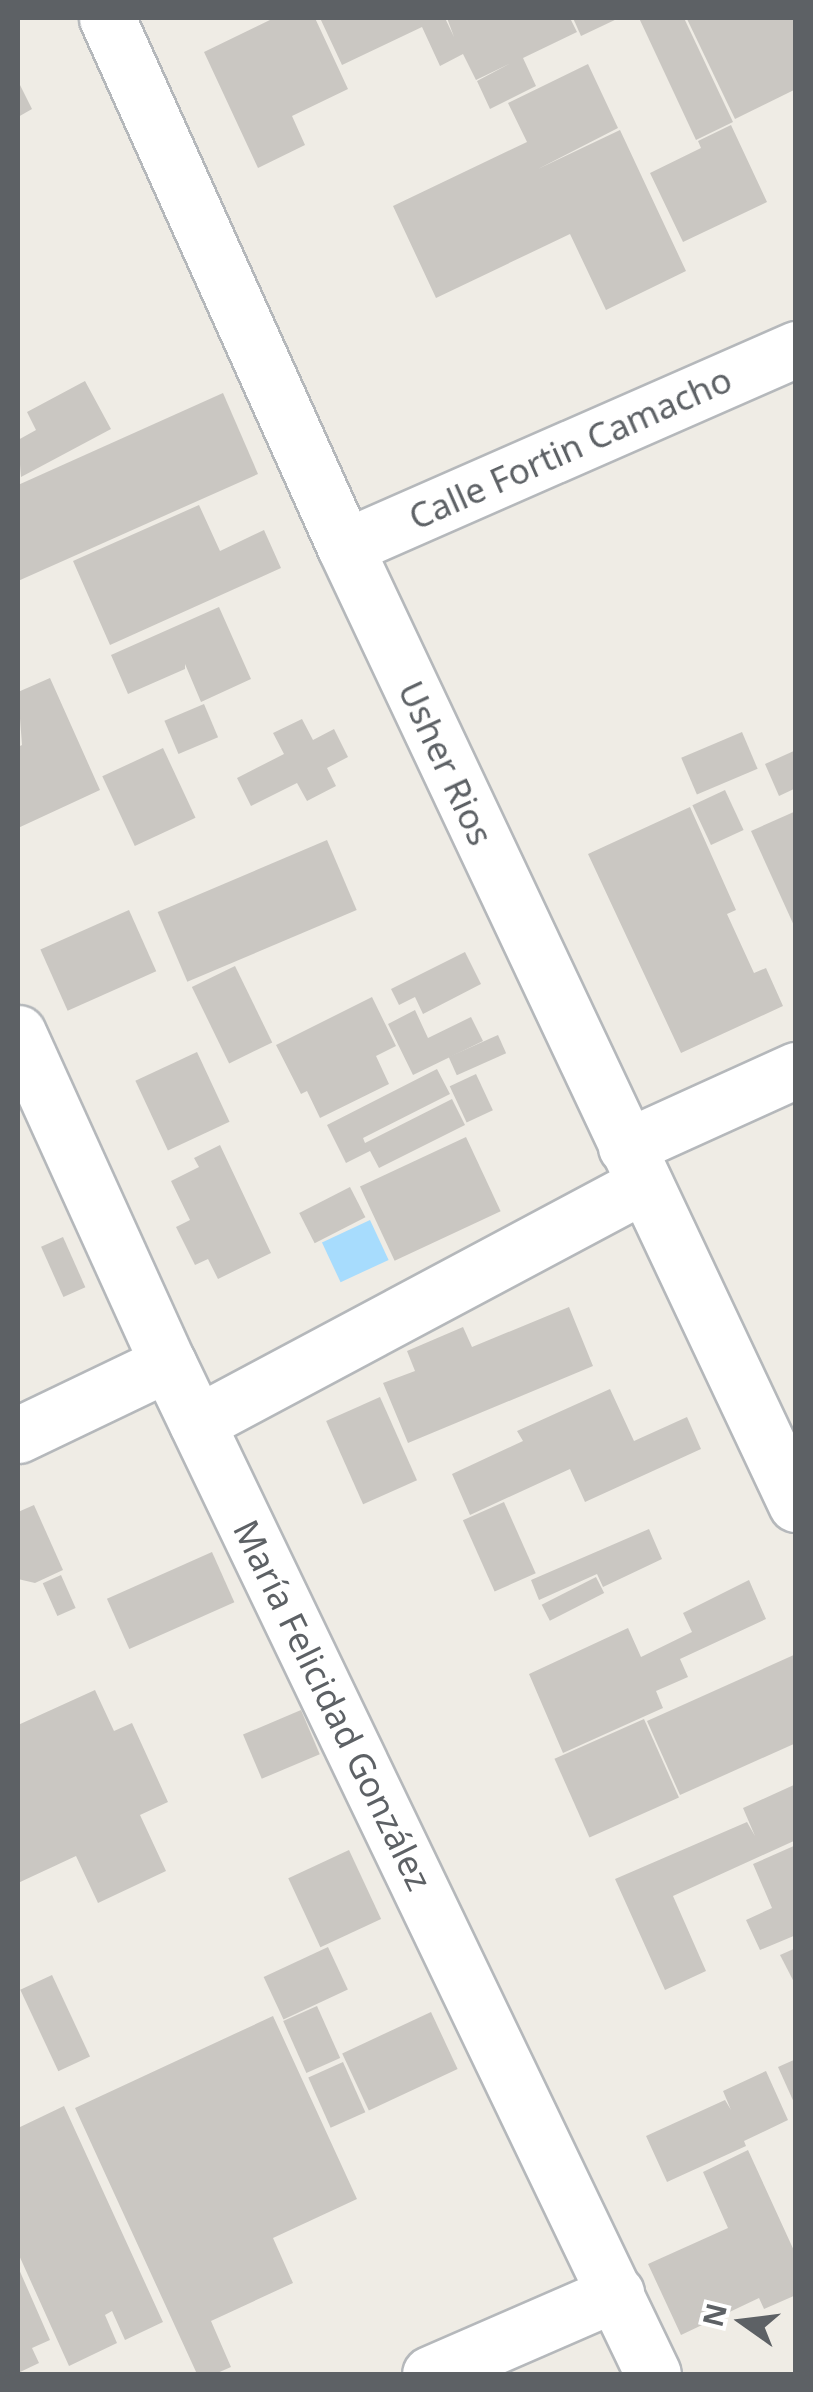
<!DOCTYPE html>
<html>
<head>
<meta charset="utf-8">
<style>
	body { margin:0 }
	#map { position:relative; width:813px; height:2392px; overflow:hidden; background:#efece5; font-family:"Noto Sans",sans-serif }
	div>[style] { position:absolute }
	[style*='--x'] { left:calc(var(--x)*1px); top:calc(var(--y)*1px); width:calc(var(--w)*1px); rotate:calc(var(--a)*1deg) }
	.water>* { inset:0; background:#a7dcfd; transform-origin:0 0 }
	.building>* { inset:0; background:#cac7c2; transform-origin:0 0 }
	.roads { filter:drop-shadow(2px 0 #b5b8bb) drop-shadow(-2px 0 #b5b8bb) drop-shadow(0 2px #b5b8bb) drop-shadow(0 -2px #b5b8bb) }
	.minor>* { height:55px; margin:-27.5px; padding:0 27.5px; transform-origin:27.5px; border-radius:27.5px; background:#fff }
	span { translate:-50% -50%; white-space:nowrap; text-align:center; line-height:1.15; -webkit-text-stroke:8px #fff; paint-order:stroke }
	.street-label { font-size:35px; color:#5d6165 }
	.frame { position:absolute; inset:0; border:20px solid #5d6165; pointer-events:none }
	.north { position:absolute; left:693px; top:2272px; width:100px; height:100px; -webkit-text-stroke:8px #fff; paint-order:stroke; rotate:284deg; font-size:28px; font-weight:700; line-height:40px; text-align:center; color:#5d6165 }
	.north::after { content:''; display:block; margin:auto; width:35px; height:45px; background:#5d6165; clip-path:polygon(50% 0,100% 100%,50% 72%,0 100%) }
</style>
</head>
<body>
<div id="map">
	<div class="water">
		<i style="left:370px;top:1220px;width:44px;height:53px;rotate:65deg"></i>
	</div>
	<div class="building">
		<i style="clip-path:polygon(274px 18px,315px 18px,348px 89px,292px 116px,305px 145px,258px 168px,204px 52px)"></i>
		<i style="clip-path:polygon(320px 18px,445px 18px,454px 37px,447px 18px,570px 18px,577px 32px,523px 58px,536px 86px,490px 109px,477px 81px,511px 63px,476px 80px,463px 54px,440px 66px,422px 27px,342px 65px)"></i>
		<i style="clip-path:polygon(573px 18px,619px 18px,581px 36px)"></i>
		<i style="clip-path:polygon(639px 18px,684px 18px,733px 122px,696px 140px)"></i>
		<i style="clip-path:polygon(796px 18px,796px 89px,735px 119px,687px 19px)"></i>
		<i style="clip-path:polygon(588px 64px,618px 128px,538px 169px,620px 130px,686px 271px,606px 310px,570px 234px,436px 298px,393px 206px,527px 142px,508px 103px)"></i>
		<i style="clip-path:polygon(18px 81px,32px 109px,18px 117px)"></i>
		<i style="clip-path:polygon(731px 125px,767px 202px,683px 242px,650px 173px,701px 148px,698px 141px)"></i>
		<i style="clip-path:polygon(85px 381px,111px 429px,21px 477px,18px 440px,36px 430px,27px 412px)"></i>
		<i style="clip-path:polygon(223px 393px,258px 474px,18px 581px,18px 485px)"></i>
		<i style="clip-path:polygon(199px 505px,220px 551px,264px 530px,281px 568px,110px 645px,73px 561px)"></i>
		<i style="clip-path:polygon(219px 607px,251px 679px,201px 702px,185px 664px,185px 669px,128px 694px,111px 655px)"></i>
		<i style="clip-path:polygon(50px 678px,100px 790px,18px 828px,18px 747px,22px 745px,18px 692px)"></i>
		<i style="left:204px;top:704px;width:36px;height:43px;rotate:67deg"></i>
		<i style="clip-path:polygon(302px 719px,313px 740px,334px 729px,348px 757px,327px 768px,336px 786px,307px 801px,297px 783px,251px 806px,237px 778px,284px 754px,273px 733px)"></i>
		<i style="left:742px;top:732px;width:40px;height:66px;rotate:67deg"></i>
		<i style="left:163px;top:748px;width:77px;height:67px;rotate:65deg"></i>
		<i style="clip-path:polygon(796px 750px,796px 788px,779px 796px,765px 764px)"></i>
		<i style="left:725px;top:790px;width:44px;height:36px;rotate:65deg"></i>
		<i style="clip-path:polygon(690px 807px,736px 910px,727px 914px,754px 973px,766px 968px,783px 1006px,681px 1053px,588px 854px)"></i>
		<i style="clip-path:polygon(796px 811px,796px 930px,751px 831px)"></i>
		<i style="left:327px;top:840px;width:76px;height:184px;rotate:67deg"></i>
		<i style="left:129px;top:910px;width:67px;height:97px;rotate:66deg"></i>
		<i style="clip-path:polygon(465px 952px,481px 984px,423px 1014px,415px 997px,399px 1005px,391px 989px)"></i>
		<i style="left:235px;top:966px;width:85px;height:48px;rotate:64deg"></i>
		<i style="clip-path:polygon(372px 997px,396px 1046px,376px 1056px,389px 1084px,320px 1118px,307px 1091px,301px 1094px,276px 1045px)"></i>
		<i style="clip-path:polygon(415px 1010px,428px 1038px,471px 1017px,483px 1041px,413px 1075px,388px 1024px)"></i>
		<i style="left:498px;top:1035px;width:20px;height:54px;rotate:66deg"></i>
		<i style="left:197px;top:1052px;width:77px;height:68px;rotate:65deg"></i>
		<i style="clip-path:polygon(437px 1069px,450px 1094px,363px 1138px,365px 1143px,452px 1099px,465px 1125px,379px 1168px,370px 1151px,346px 1163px,327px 1125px)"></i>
		<i style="left:476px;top:1074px;width:40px;height:29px;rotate:65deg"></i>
		<i style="left:466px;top:1137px;width:82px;height:117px;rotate:65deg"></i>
		<i style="clip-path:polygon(220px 1145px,271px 1253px,218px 1279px,208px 1259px,195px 1265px,176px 1227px,190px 1220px,171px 1181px,199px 1167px,194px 1158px)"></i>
		<i style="left:350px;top:1187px;width:34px;height:57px;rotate:63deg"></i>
		<i style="left:63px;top:1237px;width:55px;height:24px;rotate:66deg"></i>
		<i style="clip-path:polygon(569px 1307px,593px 1366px,408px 1443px,383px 1383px,415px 1371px,407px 1351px,463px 1327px,472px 1347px)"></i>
		<i style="clip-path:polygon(610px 1389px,634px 1441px,687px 1417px,701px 1449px,585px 1502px,570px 1469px,470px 1515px,452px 1474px,523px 1441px,517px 1431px)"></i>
		<i style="left:380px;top:1397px;width:91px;height:59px;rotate:66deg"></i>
		<i style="left:504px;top:1502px;width:78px;height:45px;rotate:66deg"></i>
		<i style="clip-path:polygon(34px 1505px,63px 1570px,35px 1583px,18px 1579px,18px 1512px)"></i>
		<i style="clip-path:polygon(649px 1529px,662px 1559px,603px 1587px,597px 1574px,539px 1600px,531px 1580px)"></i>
		<i style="left:212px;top:1552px;width:55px;height:115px;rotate:66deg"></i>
		<i style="left:61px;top:1575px;width:36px;height:20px;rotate:66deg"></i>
		<i style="left:596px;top:1577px;width:18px;height:61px;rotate:63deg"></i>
		<i style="clip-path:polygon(749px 1580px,766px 1619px,680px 1659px,688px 1677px,656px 1691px,663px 1708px,563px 1753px,529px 1674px,628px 1628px,641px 1657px,692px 1632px,683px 1613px)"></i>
		<i style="clip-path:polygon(796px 1654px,796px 1743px,680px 1795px,647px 1721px)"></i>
		<i style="clip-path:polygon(95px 1690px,114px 1731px,132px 1723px,168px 1802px,140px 1815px,166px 1871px,98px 1903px,76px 1856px,18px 1883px,18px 1725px)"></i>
		<i style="left:301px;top:1710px;width:48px;height:63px;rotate:67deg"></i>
		<i style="left:644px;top:1719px;width:86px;height:98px;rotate:66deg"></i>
		<i style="clip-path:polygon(796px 1784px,796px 1840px,673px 1896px,706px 1971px,665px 1990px,615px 1879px,747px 1822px,755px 1836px,743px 1808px)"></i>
		<i style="clip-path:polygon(796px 1845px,796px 1935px,760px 1950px,746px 1920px,772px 1908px,753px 1864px)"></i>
		<i style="left:349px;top:1850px;width:76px;height:67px;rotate:65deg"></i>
		<i style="left:328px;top:1947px;width:47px;height:71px;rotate:65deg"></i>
		<i style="clip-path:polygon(796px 1948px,796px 1986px,780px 1955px)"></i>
		<i style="left:52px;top:1975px;width:90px;height:35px;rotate:65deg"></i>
		<i style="left:317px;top:2006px;width:57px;height:37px;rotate:66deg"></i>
		<i style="left:431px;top:2012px;width:63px;height:98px;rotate:65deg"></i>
		<i style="clip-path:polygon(273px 2016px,357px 2199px,273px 2238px,293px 2283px,211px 2321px,231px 2367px,215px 2374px,197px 2374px,75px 2108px)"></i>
		<i style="clip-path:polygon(796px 2059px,796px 2107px,778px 2067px)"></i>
		<i style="left:343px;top:2062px;width:55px;height:38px;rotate:66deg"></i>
		<i style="clip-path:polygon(766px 2071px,788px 2120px,744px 2141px,746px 2146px,667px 2182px,646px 2136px,725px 2100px,731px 2110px,723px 2091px)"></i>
		<i style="clip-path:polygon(64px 2106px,163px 2322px,125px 2340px,112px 2311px,105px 2315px,117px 2343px,69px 2366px,18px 2253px,18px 2128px)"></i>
		<i style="clip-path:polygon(748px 2150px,796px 2255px,796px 2295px,764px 2309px,759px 2298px,681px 2335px,648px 2264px,728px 2228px,703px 2172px)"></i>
		<i style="clip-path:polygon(18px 2267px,50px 2340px,32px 2348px,39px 2363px,18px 2373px)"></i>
	</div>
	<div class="roads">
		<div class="minor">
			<i style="--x:107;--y:18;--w:580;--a:65.78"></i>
			<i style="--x:345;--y:547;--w:1058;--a:64.77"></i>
			<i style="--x:345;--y:547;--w:493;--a:-23.7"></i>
			<i style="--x:18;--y:1033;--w:362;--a:65.6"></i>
			<i style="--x:168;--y:1363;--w:1121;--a:64.37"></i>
			<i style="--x:626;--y:1147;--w:187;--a:-24.4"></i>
			<i style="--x:197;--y:1423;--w:506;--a:-28.09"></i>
			<i style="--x:18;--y:1435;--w:166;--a:-25.6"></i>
			<i style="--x:430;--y:2374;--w:203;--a:-23.5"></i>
		</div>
	</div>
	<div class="street-label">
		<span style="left:570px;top:448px;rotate:-24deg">Calle Fortin Camacho</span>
		<span style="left:446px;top:763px;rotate:65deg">Usher Rios</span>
		<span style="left:333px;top:1705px;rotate:64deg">María Felicidad González</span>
	</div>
	<div class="frame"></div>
	<div class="north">N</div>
</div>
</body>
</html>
